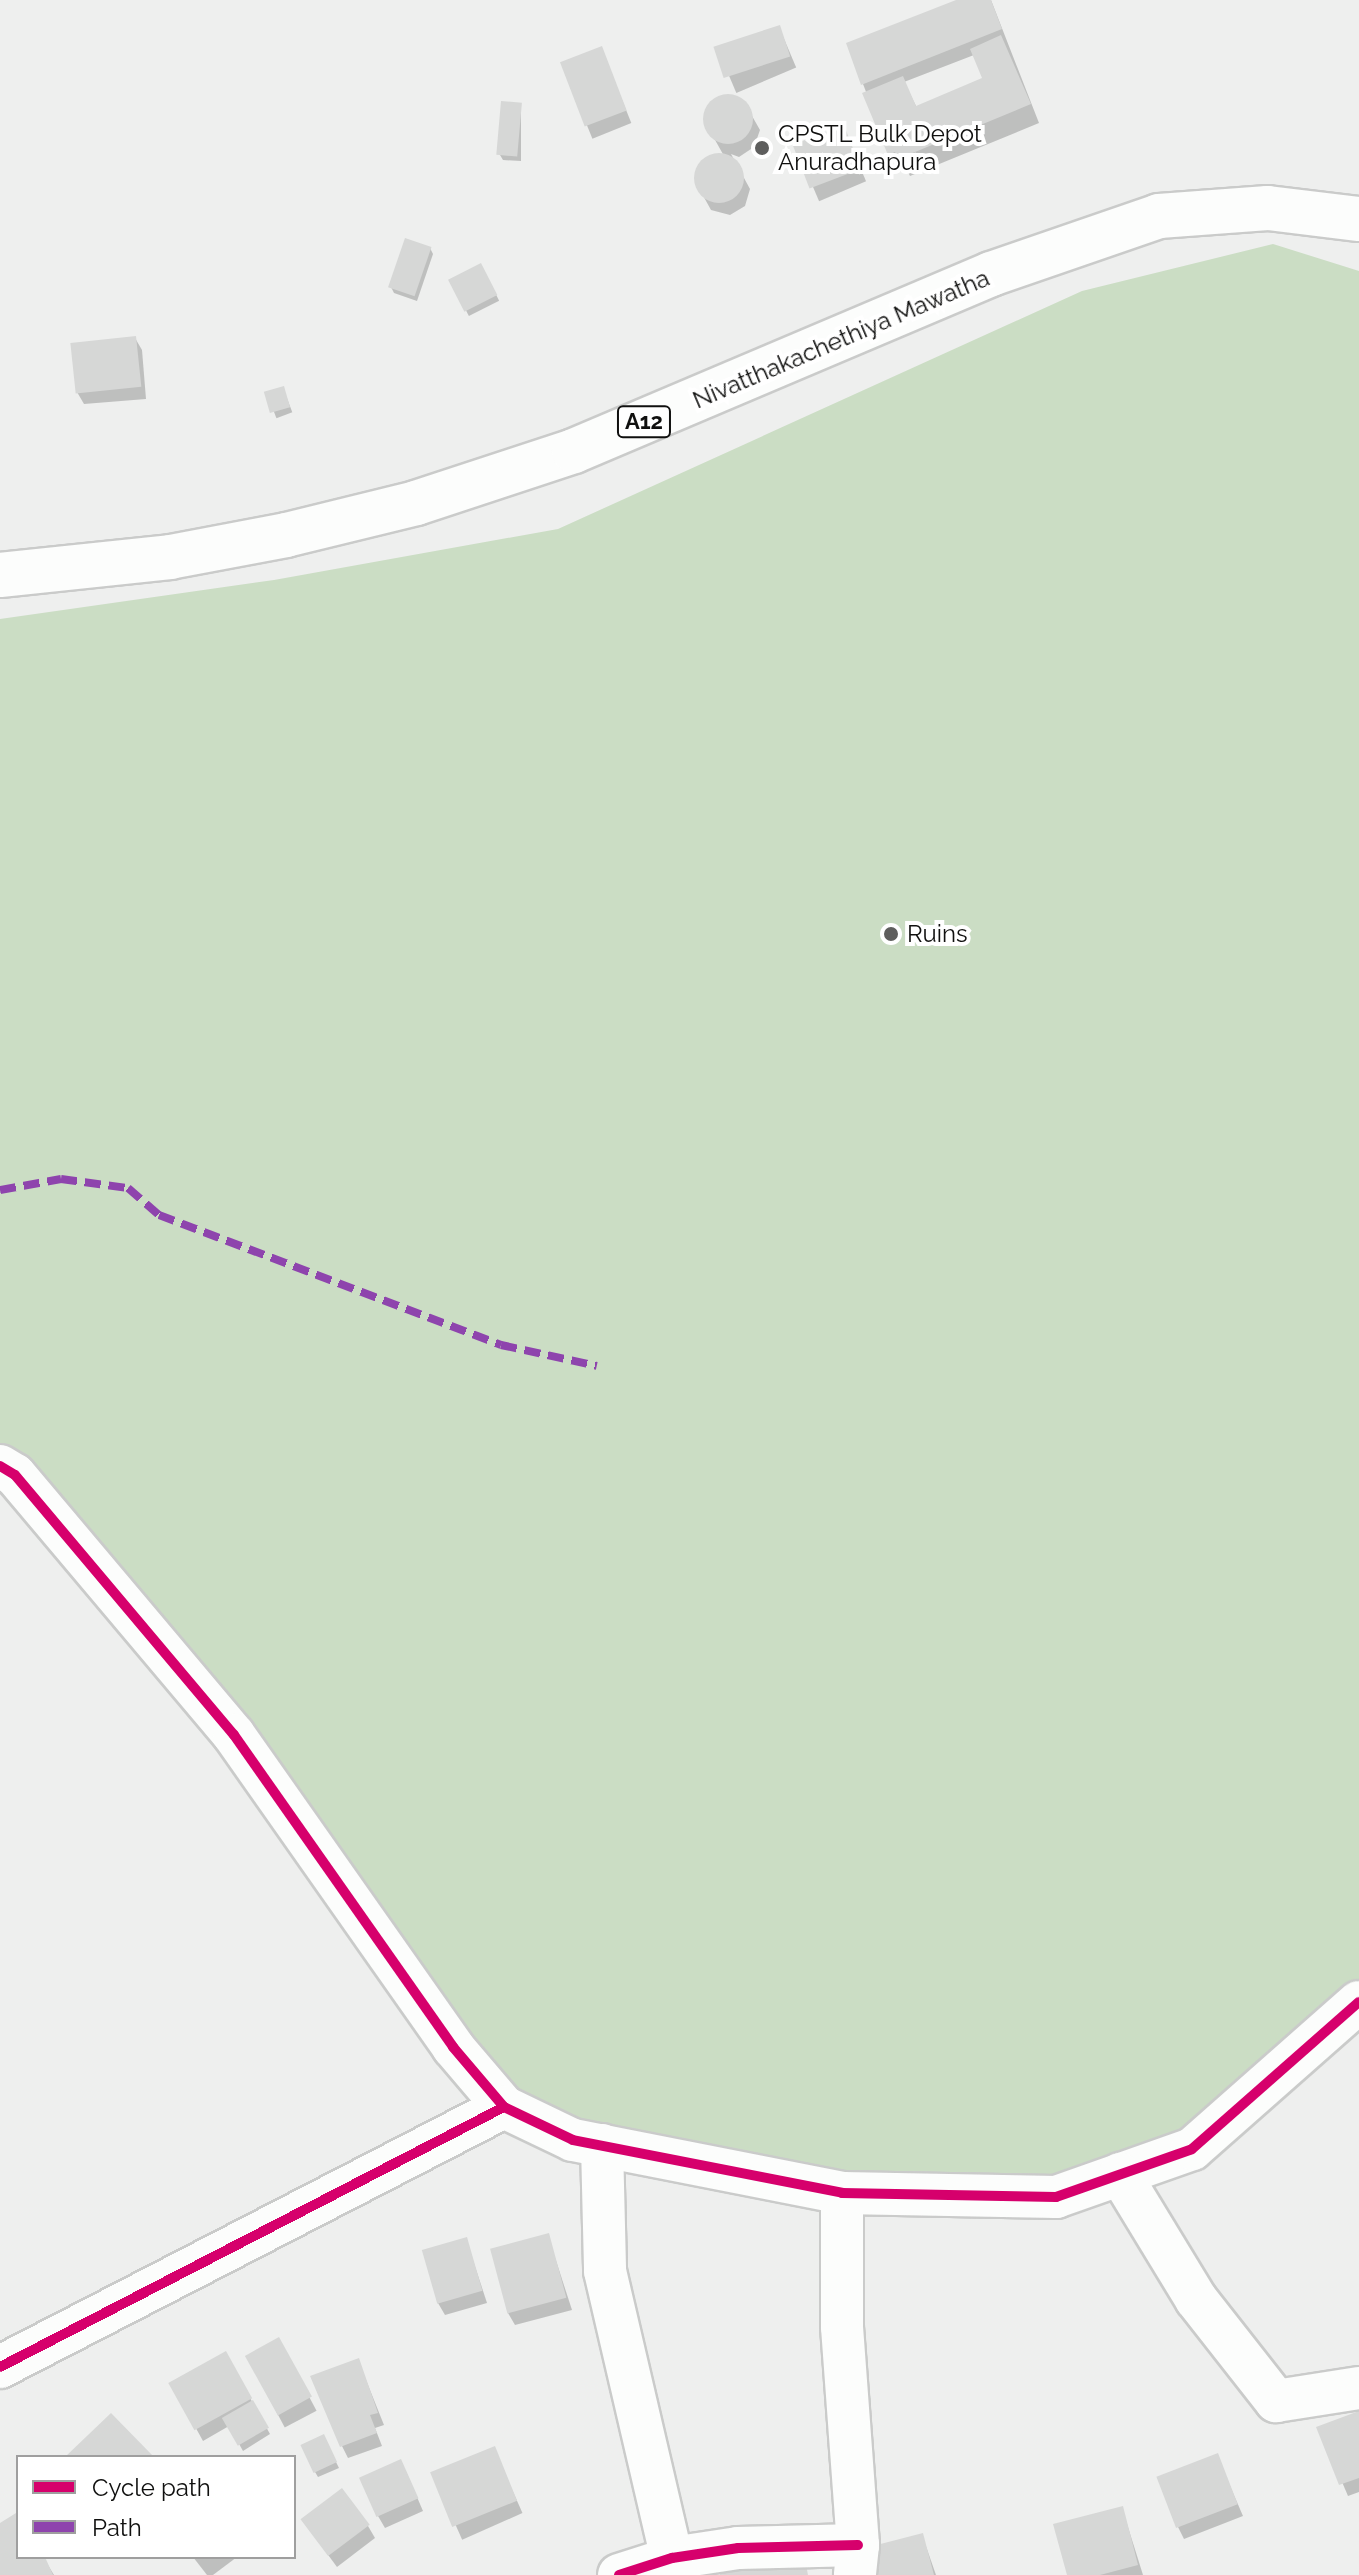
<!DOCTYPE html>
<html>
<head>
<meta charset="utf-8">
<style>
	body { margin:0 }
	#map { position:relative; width:1359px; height:2575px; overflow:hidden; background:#eeefee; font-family:Raleway,sans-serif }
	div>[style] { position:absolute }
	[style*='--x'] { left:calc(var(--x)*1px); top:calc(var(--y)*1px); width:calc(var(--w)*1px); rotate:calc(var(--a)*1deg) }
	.green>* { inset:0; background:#cbddc4 }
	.shadow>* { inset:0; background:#0003; transform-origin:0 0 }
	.building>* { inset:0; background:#d6d7d6; transform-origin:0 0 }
	.round { border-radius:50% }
	.roads { filter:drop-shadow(2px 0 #cacbca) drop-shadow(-2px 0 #cacbca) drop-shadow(0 2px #cacbca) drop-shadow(0 -2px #cacbca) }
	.minor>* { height:42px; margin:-21px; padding:0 21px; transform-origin:21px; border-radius:21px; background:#fcfdfc }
	.highway>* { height:44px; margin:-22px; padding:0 22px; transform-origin:22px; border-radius:22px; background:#fcfdfc }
	.quiet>* { height:8px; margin-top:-4px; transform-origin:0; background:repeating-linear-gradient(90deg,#8e44ad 0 16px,transparent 0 24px) }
	.cycleway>* { height:10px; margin:-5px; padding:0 5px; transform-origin:5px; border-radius:5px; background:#d6006c }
	.dots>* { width:22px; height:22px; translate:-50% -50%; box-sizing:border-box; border:4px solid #fff; border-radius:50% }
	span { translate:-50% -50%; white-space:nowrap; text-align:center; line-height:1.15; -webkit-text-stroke:8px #fff; paint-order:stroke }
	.shield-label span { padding:2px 6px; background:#fff; border:2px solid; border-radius:6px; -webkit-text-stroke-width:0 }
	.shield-label { font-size:22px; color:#10100f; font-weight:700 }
	.poi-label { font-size:24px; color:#10100f }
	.left { translate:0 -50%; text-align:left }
	.street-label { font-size:24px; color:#10100f }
	.legend { position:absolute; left:16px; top:2455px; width:280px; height:104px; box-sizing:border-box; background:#fff; border:2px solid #9f9f9f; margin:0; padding:10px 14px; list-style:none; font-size:24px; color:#10100f }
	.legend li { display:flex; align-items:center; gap:16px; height:40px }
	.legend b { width:40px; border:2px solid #9f9f9f }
</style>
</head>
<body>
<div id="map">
	<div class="green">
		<i style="clip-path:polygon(1273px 244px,1359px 271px,1359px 2002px,1192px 2149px,1056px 2197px,842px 2193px,504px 2107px,0 1466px,0 619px,274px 580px,558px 529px,1082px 291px)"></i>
	</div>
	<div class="shadow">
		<i style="clip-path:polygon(evenodd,961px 0,991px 0,1039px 123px,910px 176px,907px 170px,900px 172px,890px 154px,863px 84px,961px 0,974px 55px,984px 79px,917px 108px,904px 82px,974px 55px)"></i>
		<i style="left:779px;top:27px;width:44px;height:65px;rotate:67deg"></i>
		<i style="left:601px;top:48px;width:81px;height:42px;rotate:68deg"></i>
		<i style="clip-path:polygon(725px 96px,743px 100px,760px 130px,754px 147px,739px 157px,731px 154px,750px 189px,745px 206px,730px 215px,711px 210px,695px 181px,700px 163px,716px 154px,724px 156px,705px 122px,710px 104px)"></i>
		<i style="clip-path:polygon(521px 105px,521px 161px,503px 160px,500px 155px)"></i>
		<i style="left:843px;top:127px;width:59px;height:51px;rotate:67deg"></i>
		<i style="clip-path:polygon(430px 248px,433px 254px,417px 301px,394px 293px,391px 287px)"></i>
		<i style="left:481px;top:265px;width:40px;height:34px;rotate:63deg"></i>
		<i style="clip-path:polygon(135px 338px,142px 350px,146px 399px,84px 404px,77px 392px)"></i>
		<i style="left:283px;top:388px;width:26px;height:17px;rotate:69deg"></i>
		<i style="clip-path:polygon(548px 2236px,572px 2310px,515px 2325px,508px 2313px)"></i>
		<i style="clip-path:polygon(466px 2239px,487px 2303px,445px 2315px,438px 2303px)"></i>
		<i style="left:279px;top:2340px;width:80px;height:36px;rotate:62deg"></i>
		<i style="clip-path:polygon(225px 2353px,270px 2434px,243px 2451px,229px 2426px,203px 2441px,171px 2383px)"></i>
		<i style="clip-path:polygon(358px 2360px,384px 2425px,375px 2428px,382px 2446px,348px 2458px,342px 2446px)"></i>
		<i style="clip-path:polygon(1359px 2413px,1359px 2492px,1348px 2496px,1319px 2428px)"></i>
		<i style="clip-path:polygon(326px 2442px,339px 2468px,318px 2477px,315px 2472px)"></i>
		<i style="left:494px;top:2449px;width:70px;height:66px;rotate:66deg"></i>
		<i style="clip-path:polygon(1217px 2456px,1243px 2516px,1184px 2539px,1178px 2527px)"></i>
		<i style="clip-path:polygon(407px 2474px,423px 2511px,385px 2528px,378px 2516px)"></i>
		<i style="clip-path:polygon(1122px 2508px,1143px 2575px,1069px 2575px)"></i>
		<i style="clip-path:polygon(16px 2516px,18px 2557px,43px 2557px,54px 2575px,0 2575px,0 2526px)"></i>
		<i style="clip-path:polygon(303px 2521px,368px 2526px,375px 2538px,337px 2567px)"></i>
		<i style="clip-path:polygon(922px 2535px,936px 2575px,874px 2575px)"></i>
		<i style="clip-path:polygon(193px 2557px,237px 2557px,213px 2575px,207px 2575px)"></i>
	</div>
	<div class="building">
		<i style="clip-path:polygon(956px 0,991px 0,1002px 29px,861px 85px,846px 43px)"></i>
		<i style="left:780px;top:25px;width:33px;height:70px;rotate:72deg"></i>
		<i style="clip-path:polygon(1001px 35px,1031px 104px,898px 159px,895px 152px,888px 155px,862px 93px,903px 76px,916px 106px,982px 78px,970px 49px)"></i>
		<i style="left:602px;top:46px;width:69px;height:45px;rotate:69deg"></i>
		<i class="round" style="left:703px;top:94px;width:50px;height:50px"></i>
		<i style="left:501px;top:101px;width:21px;height:54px;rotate:5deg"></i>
		<i style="left:844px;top:125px;width:47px;height:55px;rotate:69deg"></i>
		<i class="round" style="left:694px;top:153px;width:50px;height:50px"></i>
		<i style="left:405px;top:238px;width:28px;height:52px;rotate:19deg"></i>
		<i style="left:481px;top:263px;width:36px;height:37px;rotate:63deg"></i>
		<i style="left:136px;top:336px;width:51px;height:66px;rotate:84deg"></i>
		<i style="left:284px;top:386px;width:22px;height:21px;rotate:74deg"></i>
		<i style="left:549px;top:2233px;width:67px;height:61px;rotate:75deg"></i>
		<i style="left:467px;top:2237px;width:56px;height:47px;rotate:74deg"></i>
		<i style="left:279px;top:2337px;width:68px;height:39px;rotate:61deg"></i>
		<i style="left:226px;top:2351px;width:54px;height:66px;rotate:61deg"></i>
		<i style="clip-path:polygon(359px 2358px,378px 2413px,370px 2415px,377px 2433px,340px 2447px,310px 2376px)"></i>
		<i style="left:253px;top:2400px;width:32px;height:36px;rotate:60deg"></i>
		<i style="clip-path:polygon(1359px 2411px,1359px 2478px,1339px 2485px,1316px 2427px)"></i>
		<i style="clip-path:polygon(111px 2413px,154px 2457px,65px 2457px)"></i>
		<i style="left:324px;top:2434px;width:31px;height:26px;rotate:65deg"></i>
		<i style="left:495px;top:2446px;width:59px;height:70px;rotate:68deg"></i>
		<i style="left:1218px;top:2453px;width:55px;height:66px;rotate:69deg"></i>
		<i style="left:401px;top:2459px;width:43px;height:46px;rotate:66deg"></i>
		<i style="left:342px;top:2488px;width:46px;height:52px;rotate:53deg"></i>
		<i style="clip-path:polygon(1123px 2506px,1138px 2565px,1100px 2575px,1067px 2575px,1053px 2524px)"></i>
		<i style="clip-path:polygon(16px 2513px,18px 2557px,45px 2557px,53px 2575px,0 2575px,0 2523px)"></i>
		<i style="clip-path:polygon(923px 2533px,934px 2575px,872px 2575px,865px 2548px)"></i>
		<i style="clip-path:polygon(804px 2554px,808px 2575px,720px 2575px,718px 2563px)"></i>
	</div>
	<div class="roads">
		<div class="minor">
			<i style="--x:0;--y:1466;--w:17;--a:31"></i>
			<i style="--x:15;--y:1475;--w:340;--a:49.9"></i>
			<i style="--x:234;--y:1735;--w:381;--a:54.9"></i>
			<i style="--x:453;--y:2047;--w:79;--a:49.6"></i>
			<i style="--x:504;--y:2107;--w:76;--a:25.6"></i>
			<i style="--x:573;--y:2140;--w:274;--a:11.1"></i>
			<i style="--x:842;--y:2193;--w:214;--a:1.1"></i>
			<i style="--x:1056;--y:2197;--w:144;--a:-19.4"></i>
			<i style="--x:1192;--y:2149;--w:222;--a:-41.4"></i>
			<i style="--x:602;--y:2145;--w:126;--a:88.6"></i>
			<i style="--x:605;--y:2271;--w:295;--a:76.9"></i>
			<i style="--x:1120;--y:2174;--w:146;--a:58.7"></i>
			<i style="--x:1196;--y:2299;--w:130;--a:51.9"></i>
			<i style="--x:1276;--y:2401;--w:84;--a:-8.9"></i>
			<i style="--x:842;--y:2193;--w:134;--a:90"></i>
			<i style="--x:842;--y:2327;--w:219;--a:85.8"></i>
			<i style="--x:858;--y:2545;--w:30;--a:96"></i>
			<i style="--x:0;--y:2367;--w:567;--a:-27.29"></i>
			<i style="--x:619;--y:2575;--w:56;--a:-17.8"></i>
			<i style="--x:672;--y:2558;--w:67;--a:-8.6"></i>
			<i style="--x:738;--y:2548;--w:120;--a:-1.4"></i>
		</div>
		<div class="highway">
			<i style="--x:0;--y:575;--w:171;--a:-6"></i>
			<i style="--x:170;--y:557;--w:118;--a:-10.7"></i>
			<i style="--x:286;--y:535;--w:134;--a:-13.8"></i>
			<i style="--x:416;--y:503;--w:166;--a:-18.2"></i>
			<i style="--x:574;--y:451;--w:453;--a:-23"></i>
			<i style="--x:991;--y:274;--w:178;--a:-19"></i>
			<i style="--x:1159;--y:216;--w:109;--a:-4.2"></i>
			<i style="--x:1268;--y:208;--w:92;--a:6.9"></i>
		</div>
	</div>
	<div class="quiet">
		<i style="--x:0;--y:1190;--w:62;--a:-10.2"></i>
		<i style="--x:61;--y:1179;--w:68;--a:7.7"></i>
		<i style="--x:128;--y:1188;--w:41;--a:41.1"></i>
		<i style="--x:159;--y:1215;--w:366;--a:20.8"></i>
		<i style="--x:501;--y:1345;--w:98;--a:12.3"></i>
	</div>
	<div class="cycleway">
		<i style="--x:0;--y:1466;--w:17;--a:31"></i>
		<i style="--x:15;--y:1475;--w:340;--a:49.9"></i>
		<i style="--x:234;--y:1735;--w:381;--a:54.9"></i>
		<i style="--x:453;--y:2047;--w:79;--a:49.6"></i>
		<i style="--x:504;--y:2107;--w:76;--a:25.6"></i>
		<i style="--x:573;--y:2140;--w:274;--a:11.1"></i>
		<i style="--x:842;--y:2193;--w:214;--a:1.1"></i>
		<i style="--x:1056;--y:2197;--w:144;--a:-19.4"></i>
		<i style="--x:1192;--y:2149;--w:222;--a:-41.4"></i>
		<i style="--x:0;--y:2367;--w:567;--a:-27.29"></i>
		<i style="--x:619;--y:2575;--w:56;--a:-17.8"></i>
		<i style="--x:672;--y:2558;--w:67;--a:-8.6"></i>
		<i style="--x:738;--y:2548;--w:120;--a:-1.4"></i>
	</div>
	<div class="dots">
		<i style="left:762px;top:148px;background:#5e5e5d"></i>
		<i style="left:891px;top:934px;background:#5e5e5d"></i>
	</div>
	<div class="shield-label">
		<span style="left:644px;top:422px">A12</span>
	</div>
	<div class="poi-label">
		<span class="left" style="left:778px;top:148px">CPSTL Bulk Depot<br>Anuradhapura</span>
		<span class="left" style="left:907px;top:934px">Ruins</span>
	</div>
	<div class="street-label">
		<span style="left:841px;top:339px;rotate:-23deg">Nivatthakachethiya Mawatha</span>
	</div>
	<ul class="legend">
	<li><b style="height:10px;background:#d6006c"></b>Cycle path</li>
	<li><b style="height:10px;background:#8e44ad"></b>Path</li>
	</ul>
</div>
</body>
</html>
